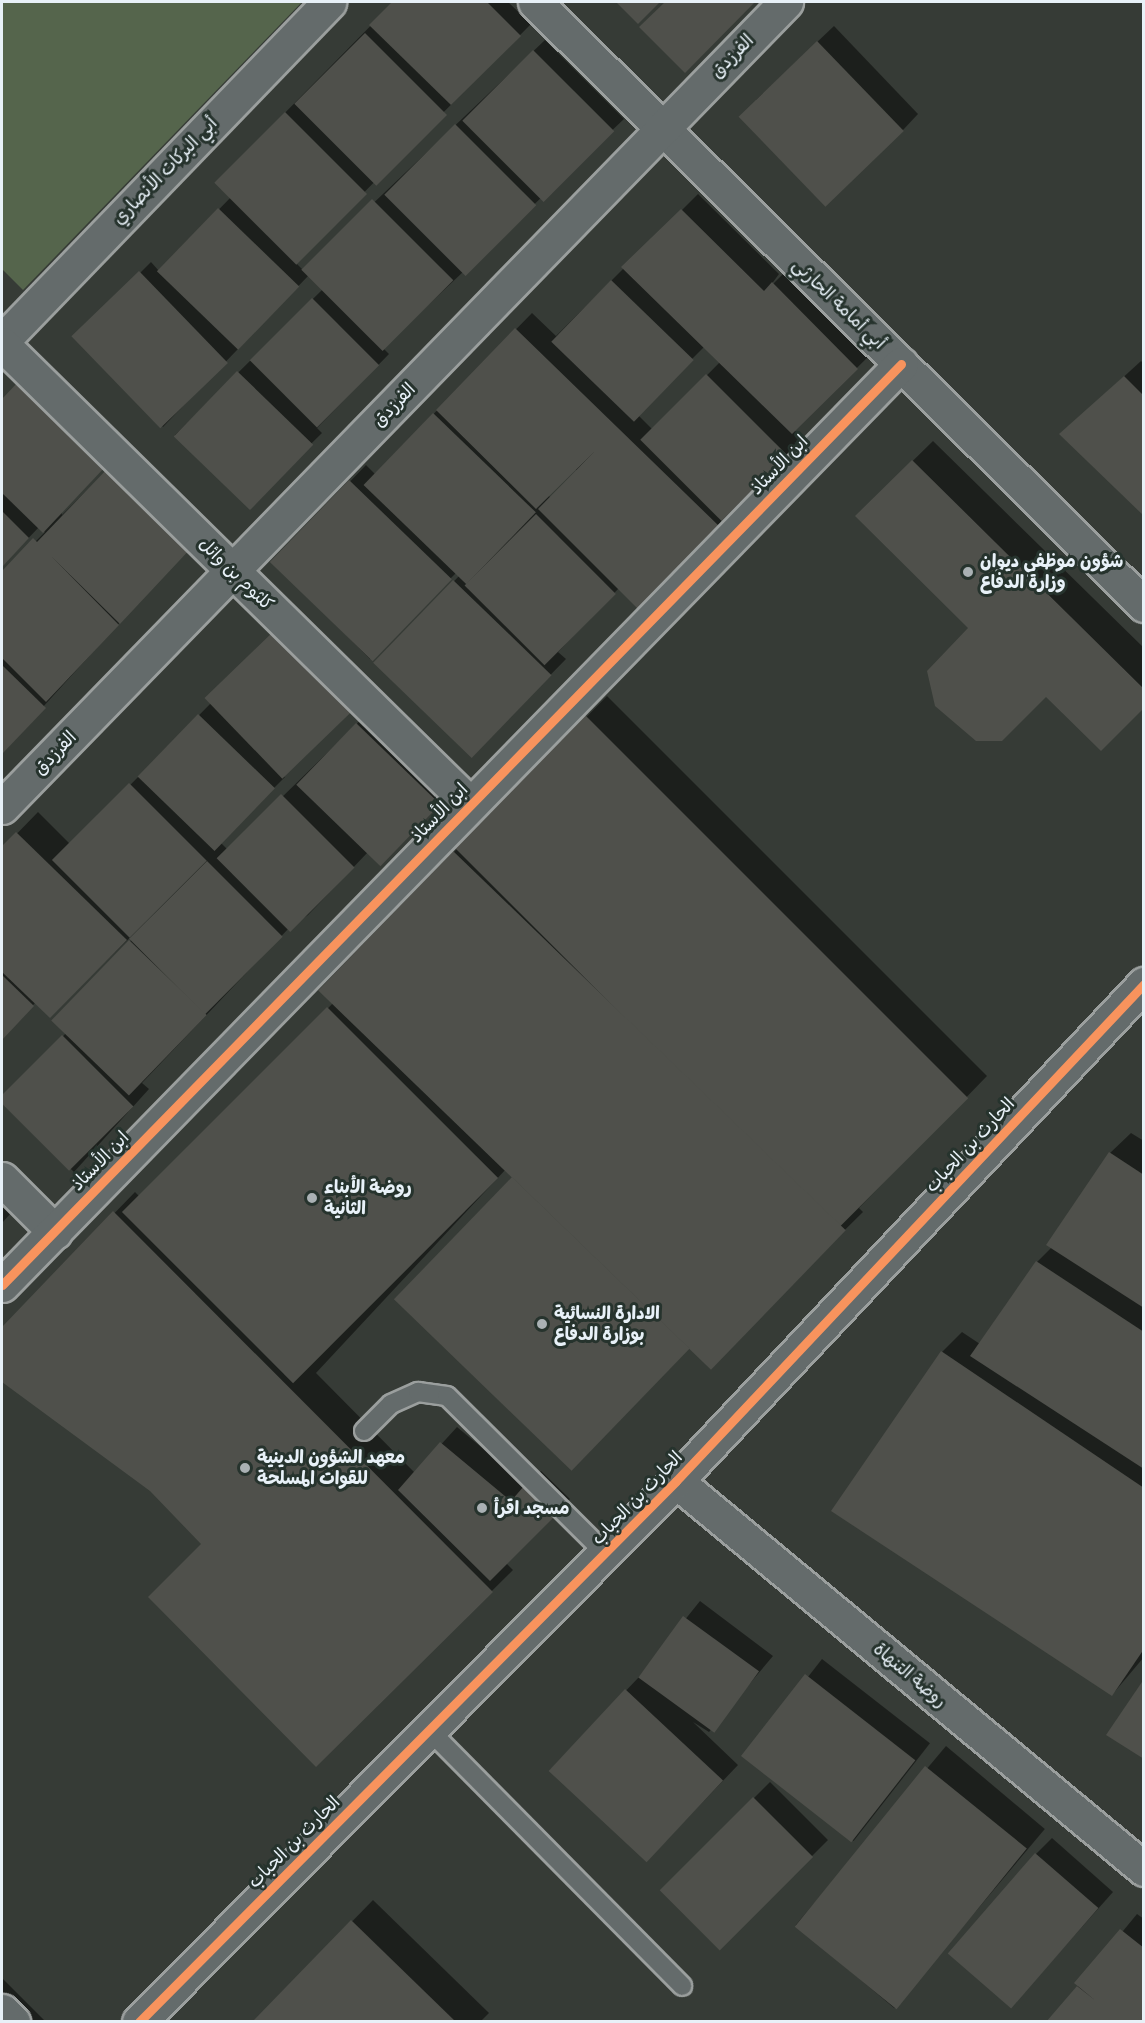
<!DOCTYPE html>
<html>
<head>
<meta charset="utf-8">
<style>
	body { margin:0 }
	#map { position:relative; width:1145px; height:2023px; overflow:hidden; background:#363b36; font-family:Delius,"Playpen Sans Arabic",sans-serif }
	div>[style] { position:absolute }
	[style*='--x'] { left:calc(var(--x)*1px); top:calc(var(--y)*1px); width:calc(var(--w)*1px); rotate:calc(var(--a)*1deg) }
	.green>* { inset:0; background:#55654c }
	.shadow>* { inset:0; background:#0007; transform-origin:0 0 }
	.building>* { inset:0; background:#4f504b; transform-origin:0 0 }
	.roads { filter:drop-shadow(2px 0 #9b9f9e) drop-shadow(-2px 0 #9b9f9e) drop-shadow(0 2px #9b9f9e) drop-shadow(0 -2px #9b9f9e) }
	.service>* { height:18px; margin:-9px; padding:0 9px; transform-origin:9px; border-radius:9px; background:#646b6b }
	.minor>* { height:33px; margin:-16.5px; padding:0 16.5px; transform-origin:16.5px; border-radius:16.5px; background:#646b6b }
	.cycleway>* { height:9px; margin:-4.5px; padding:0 4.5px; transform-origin:4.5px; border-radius:4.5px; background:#f8935d }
	.dots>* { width:16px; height:16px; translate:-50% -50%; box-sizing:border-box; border:3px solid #26332d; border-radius:50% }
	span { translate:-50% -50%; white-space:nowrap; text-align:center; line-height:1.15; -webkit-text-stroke:6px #26332d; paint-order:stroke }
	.street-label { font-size:18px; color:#e8f1f8 }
	.poi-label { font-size:18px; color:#e8f1f8; font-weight:700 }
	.left { translate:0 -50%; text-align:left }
	.frame { position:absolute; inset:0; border:3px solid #e8f1f8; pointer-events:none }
</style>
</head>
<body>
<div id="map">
	<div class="green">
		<i style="clip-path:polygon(2px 2px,302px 2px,23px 290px,2px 269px)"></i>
	</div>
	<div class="shadow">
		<i style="clip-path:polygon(394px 2px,508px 2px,531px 24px,295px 262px,303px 270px,545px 40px,624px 119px,383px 348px,389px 354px,317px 428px,322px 433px,248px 506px,175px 435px,323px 289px,309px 275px,163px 427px,75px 338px,151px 262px,159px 271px,231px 197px,216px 183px)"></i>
		<i style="clip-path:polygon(618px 2px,658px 2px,638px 21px)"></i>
		<i style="clip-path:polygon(667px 2px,753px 2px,685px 71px,642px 27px)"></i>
		<i style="clip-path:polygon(834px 26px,918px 114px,903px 130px,756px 100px)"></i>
		<i style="clip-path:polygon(evenodd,698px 194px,779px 274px,768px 289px,789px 268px,873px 352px,794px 430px,803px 438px,638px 607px,619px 588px,558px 652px,566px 659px,471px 756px,376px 662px,459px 576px,456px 573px,370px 659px,272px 562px,366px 465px,375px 474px,532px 313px,556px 336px,698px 194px,705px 346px,720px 362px,653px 430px,637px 414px,705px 346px,698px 194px,575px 469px,577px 471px,551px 498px,548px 495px,575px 469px)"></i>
		<i style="clip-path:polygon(1141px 361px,1144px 364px,1144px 514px,1061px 434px)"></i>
		<i style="clip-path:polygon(35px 367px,62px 515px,126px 452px,133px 608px,2px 752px,2px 575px,45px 532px,39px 527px,2px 566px,2px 401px)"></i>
		<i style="clip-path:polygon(933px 441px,1144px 648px,1144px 706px,1046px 695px,976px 740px,936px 705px,971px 628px,878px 495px)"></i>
		<i style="clip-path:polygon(607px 696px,987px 1076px,859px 1208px,863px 1212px,712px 1361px,693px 1344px,592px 1448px,396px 1300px,515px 1176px,507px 1168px,316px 1373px,415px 1473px,457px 1427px,527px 1485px,541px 1471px,570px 1499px,506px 1563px,513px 1570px,316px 1765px,203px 1544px,151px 1489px,2px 1381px,2px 1329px,135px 1192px,144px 1201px,333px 1003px,454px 852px)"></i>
		<i style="clip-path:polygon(211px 703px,285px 777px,220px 842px,228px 850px,373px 708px,456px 787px,379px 864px,368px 852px,308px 915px,289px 928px,142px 1083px,149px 1089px,74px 1172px,2px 1103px,66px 1033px,53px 1021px,196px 873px,50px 1016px,35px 1003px,2px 1038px,2px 849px,38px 812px,71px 845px)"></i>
		<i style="clip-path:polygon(1131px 1133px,1144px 1141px,1144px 1657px,1112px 1695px,942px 1352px,962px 1332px,980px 1344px,1037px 1262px,1052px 1247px,1110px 1153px)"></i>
		<i style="clip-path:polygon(2px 1203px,11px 1213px,2px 1223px)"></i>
		<i style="clip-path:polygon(700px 1601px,773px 1656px,709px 1732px,693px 1722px,738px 1765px,661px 1846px,550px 1770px,639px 1677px)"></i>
		<i style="left:822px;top:1659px;width:137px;height:124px;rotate:38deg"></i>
		<i style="left:946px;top:1746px;width:129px;height:234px;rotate:40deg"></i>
		<i style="left:770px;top:1782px;width:82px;height:153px;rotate:45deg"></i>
		<i style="clip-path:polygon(1052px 1838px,1113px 1892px,1011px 2007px,1036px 1854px)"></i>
		<i style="clip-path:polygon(373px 1900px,489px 2013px,480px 2022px,254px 2022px)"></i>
		<i style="clip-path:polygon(1137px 1914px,1144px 1919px,1144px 2022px,1048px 2022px)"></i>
		<i style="clip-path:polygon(2px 1978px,46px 2022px,2px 2022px)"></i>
	</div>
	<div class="building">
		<i style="clip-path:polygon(392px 2px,487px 2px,521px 36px,451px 105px,369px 25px)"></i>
		<i style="clip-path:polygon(616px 2px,660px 2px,638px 24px)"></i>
		<i style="clip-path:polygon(665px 2px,755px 2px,685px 73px,639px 27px)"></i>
		<i style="left:365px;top:33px;width:116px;height:100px;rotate:45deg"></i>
		<i style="left:817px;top:41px;width:125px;height:109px;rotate:46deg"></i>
		<i style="left:533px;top:50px;width:115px;height:100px;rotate:45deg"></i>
		<i style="left:285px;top:112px;width:116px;height:100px;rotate:45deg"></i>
		<i style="left:455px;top:124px;width:115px;height:100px;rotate:45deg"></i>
		<i style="left:372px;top:199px;width:115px;height:100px;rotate:45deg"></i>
		<i style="left:218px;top:208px;width:113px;height:88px;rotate:44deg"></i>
		<i style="clip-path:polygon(681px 209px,764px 291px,772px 282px,858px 369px,792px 434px,621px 267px)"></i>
		<i style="left:139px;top:271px;width:128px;height:94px;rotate:46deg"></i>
		<i style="left:611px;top:280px;width:115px;height:86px;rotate:44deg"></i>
		<i style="left:312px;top:298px;width:95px;height:88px;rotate:45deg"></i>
		<i style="clip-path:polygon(515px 328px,720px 527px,638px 609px,538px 509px,595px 451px,536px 509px,436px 410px)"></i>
		<i style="left:237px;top:371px;width:106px;height:91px;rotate:44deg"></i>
		<i style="left:706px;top:374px;width:115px;height:93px;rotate:45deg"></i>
		<i style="clip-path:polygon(1124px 376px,1144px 396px,1144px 516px,1059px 434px)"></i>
		<i style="clip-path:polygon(18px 382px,105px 467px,43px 533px,2px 493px,2px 399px)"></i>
		<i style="left:433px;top:413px;width:143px;height:100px;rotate:44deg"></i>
		<i style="clip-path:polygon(912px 460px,1144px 689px,1144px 708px,1101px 751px,1046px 697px,1002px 741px,976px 741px,935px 706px,927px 671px,968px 628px,855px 516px)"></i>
		<i style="clip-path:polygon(109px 467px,193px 546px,120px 624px,51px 556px,119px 625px,46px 702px,2px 658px,2px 571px,33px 538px,37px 542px)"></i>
		<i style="left:349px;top:480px;width:143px;height:114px;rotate:44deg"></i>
		<i style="clip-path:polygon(2px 511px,29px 538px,2px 567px)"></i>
		<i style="left:536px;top:514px;width:113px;height:101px;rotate:45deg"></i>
		<i style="left:453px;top:580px;width:137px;height:115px;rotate:44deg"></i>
		<i style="left:275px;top:630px;width:112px;height:98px;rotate:46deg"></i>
		<i style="clip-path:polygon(2px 665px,46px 708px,2px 754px)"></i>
		<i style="left:198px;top:714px;width:107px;height:87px;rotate:44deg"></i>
		<i style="left:585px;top:715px;width:542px;height:186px;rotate:45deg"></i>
		<i style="left:356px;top:723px;width:117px;height:86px;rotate:44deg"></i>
		<i style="left:129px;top:783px;width:110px;height:109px;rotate:45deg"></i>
		<i style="left:281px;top:794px;width:104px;height:91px;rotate:45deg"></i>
		<i style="clip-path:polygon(16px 832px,127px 940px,50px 1018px,2px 972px,2px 846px)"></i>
		<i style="left:453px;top:851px;width:546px;height:194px;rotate:44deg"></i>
		<i style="left:207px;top:861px;width:107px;height:110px;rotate:45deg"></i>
		<i style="left:129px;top:940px;width:108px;height:112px;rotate:44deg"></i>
		<i style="clip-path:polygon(2px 975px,34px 1006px,2px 1040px)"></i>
		<i style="left:327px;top:1007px;width:242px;height:290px;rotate:45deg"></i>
		<i style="left:62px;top:1035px;width:101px;height:91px;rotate:45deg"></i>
		<i style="clip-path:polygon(1109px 1152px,1144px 1175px,1144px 1308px,1046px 1245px)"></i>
		<i style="left:512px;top:1177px;width:247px;height:170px;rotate:44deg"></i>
		<i style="clip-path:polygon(113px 1211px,493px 1592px,316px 1767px,148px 1597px,201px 1544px,150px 1491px,2px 1382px,2px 1327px)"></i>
		<i style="clip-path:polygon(1036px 1261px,1144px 1332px,1144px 1469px,970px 1356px)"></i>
		<i style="clip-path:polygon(941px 1351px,1144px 1488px,1144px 1649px,1112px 1696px,831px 1511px)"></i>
		<i style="clip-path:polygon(440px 1442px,511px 1501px,524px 1486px,555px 1516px,490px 1581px,398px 1490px)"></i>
		<i style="left:683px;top:1616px;width:94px;height:76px;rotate:36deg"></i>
		<i style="left:805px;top:1674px;width:140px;height:104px;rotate:38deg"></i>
		<i style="clip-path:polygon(1144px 1679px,1144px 1759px,1106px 1735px)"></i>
		<i style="left:625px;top:1689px;width:134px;height:112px;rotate:43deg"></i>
		<i style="left:925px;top:1766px;width:131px;height:207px;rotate:39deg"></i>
		<i style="left:753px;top:1797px;width:85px;height:132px;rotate:45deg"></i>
		<i style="left:1035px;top:1853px;width:84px;height:133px;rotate:41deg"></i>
		<i style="clip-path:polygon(351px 1920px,456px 2022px,252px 2022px)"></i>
		<i style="clip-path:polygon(1120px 1929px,1144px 1948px,1144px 2022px,1046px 2022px,1077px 1986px,1096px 2001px,1074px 1983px)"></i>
	</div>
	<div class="roads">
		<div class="service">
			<i style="--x:364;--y:1431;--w:38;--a:-45"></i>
			<i style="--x:391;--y:1404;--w:30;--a:-24"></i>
			<i style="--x:418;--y:1392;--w:29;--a:8"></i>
			<i style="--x:447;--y:1396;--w:224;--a:44.8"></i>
			<i style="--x:429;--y:1730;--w:360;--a:45.3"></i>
		</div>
		<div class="minor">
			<i style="--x:535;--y:2;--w:857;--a:44.72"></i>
			<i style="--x:2;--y:341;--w:471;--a:-46"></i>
			<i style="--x:2;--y:344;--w:656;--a:44.51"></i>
			<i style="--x:2;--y:807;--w:1124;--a:-45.76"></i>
			<i style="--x:2;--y:1179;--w:75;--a:45"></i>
			<i style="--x:2;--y:1285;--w:1287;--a:-45.69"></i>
			<i style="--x:676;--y:1481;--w:608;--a:39.66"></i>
			<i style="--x:2;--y:2011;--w:16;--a:45"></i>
			<i style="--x:139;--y:2022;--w:762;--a:-45.21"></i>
			<i style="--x:676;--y:1481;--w:683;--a:-46.72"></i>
		</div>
	</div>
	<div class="cycleway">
		<i style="--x:2;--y:1285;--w:1287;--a:-45.69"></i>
		<i style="--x:139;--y:2022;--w:762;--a:-45.21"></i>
		<i style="--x:676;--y:1481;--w:683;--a:-46.72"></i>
	</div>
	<div class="dots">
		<i style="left:968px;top:572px;background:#aab1b4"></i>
		<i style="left:312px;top:1198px;background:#aab1b4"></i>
		<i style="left:542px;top:1324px;background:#aab1b4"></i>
		<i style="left:245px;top:1468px;background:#aab1b4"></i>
		<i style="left:482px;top:1508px;background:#aab1b4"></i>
	</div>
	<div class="street-label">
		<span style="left:732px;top:56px;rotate:-45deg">الفرزدق</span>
		<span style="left:165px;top:171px;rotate:-46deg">أبي البركات الأنصاري</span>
		<span style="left:839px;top:304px;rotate:44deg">أبي أمامة الحارثي</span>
		<span style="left:394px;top:405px;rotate:-46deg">الفرزدق</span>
		<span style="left:779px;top:465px;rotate:-46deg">ابن الأستاذ</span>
		<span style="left:236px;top:574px;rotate:44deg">كلثوم بن وائل</span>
		<span style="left:55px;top:753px;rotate:-46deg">الفرزدق</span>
		<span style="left:439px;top:813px;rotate:-46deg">ابن الأستاذ</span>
		<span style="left:970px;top:1145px;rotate:-47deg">الحارث بن الحباب</span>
		<span style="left:100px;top:1161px;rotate:-46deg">ابن الأستاذ</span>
		<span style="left:637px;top:1498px;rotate:-46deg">الحارث بن الحباب</span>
		<span style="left:910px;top:1675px;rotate:40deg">روضة التنهاة</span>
		<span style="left:294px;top:1842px;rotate:-45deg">الحارث بن الحباب</span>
	</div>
	<div class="poi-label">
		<span class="left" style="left:980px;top:572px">شؤون موظفي ديوان<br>وزارة الدفاع</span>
		<span class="left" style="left:324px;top:1198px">روضة الأبناء<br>الثانية</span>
		<span class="left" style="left:554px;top:1324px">الادارة النسائية<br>بوزارة الدفاع</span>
		<span class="left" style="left:257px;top:1468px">معهد الشؤون الدينية<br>للقوات المسلحة</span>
		<span class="left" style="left:494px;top:1508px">مسجد اقرأ</span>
	</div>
	<div class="frame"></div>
</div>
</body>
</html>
